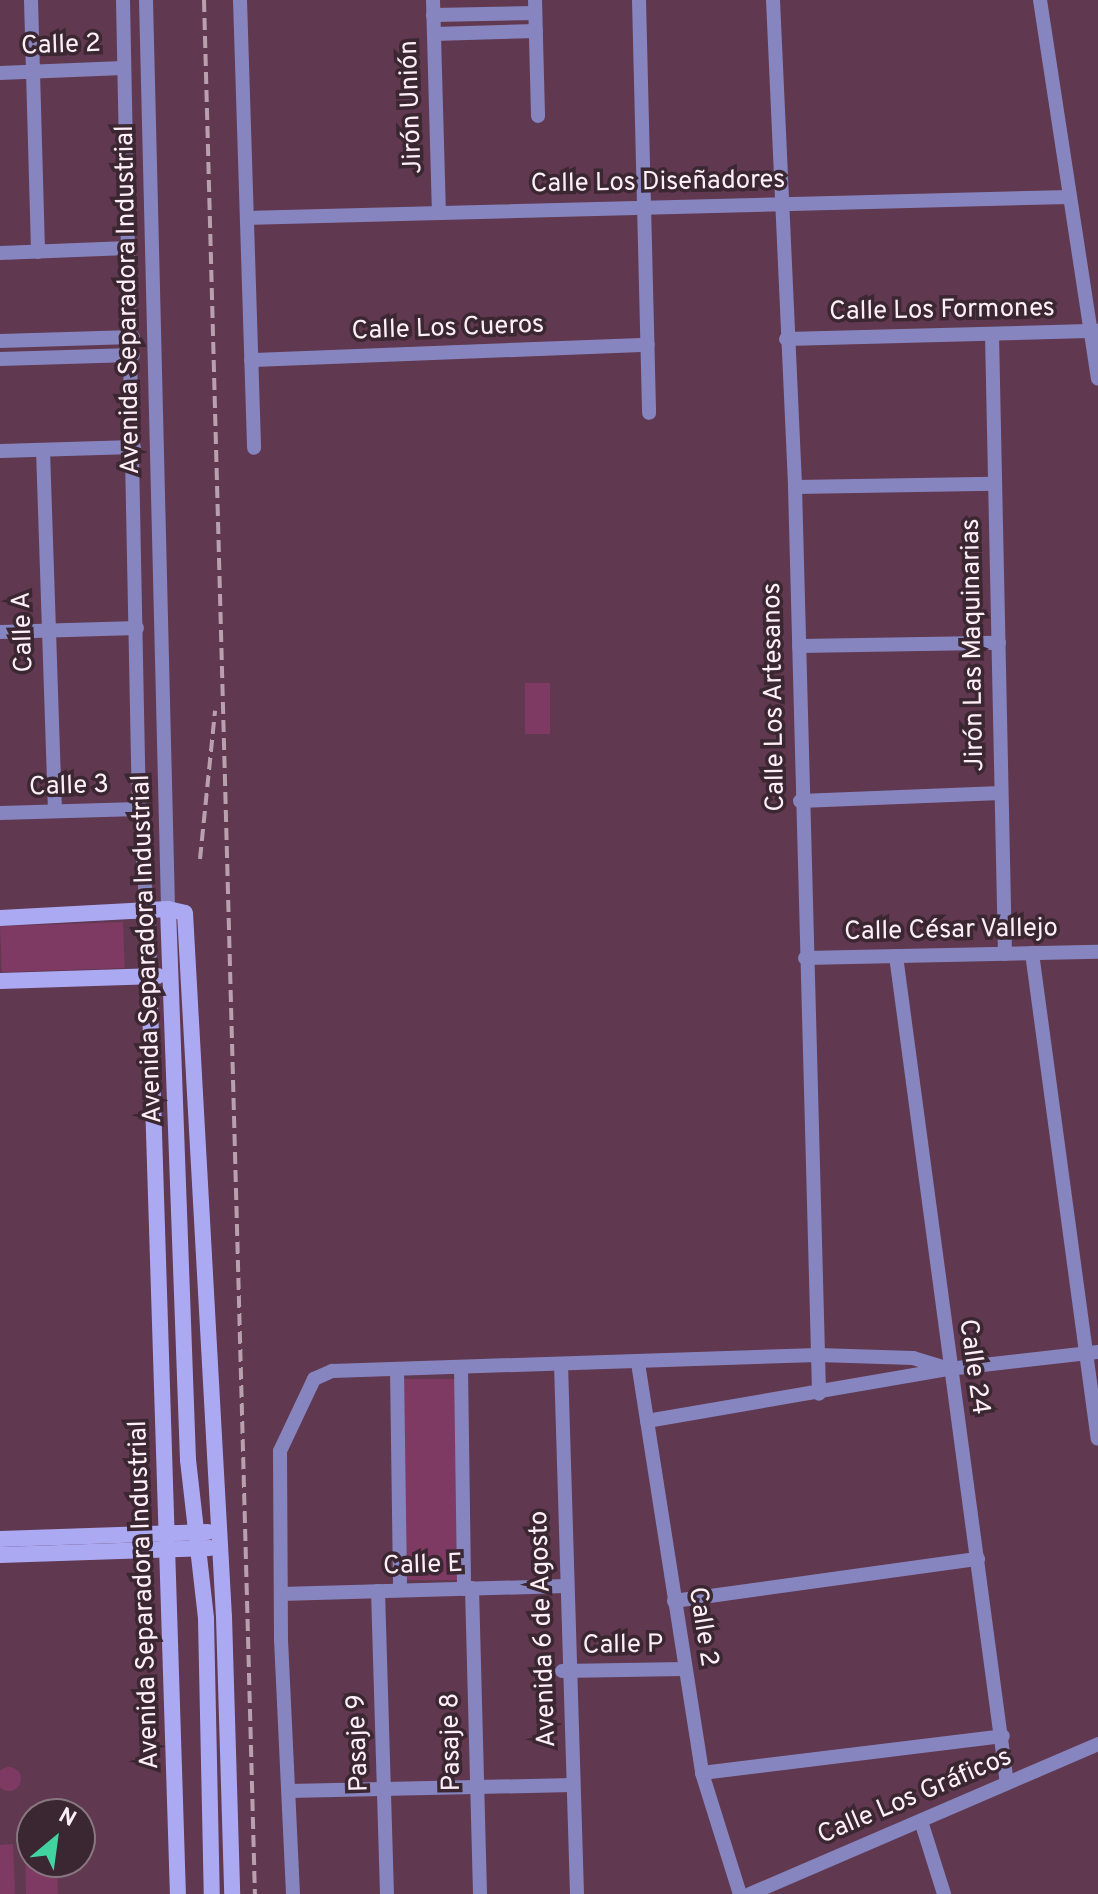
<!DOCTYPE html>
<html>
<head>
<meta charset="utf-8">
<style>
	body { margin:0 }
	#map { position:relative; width:1098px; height:1894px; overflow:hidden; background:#60384f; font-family:Overpass,sans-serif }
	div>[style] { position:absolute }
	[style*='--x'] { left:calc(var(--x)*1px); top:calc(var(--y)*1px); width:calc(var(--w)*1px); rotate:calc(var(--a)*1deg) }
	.green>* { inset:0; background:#7e3a63; transform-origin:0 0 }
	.round { border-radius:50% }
	.street>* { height:14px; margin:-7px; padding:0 7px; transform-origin:7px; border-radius:7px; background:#8785bf }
	.secondary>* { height:16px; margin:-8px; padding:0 8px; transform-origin:8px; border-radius:8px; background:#aca9f3 }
	.rail>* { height:4px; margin-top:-2px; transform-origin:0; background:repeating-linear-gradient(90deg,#b9a0ae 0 12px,transparent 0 18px) }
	span { translate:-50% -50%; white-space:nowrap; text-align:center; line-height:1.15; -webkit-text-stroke:7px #3a2731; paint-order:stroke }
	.street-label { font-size:26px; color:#feeff7 }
	.north { position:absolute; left:16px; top:1798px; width:80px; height:80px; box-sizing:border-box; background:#3a2731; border:2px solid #887780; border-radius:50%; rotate:29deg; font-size:22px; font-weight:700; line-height:32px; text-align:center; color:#feeff7 }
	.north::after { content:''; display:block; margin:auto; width:28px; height:36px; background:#41d4a1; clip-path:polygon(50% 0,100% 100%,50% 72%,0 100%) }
</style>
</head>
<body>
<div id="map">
	<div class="green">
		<i style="left:525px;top:683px;width:25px;height:51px"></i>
		<i style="left:123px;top:922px;width:46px;height:123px;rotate:88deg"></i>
		<i style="left:403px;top:1379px;width:54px;height:201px"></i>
		<i class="round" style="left:-3px;top:1767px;width:24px;height:24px"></i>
		<i style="clip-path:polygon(13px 1844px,15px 1894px,0 1894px,0 1845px)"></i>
		<i style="clip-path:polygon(25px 1844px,32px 1844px,32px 1862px,57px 1862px,58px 1894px,26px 1894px)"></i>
	</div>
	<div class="street">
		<i style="--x:31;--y:0;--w:252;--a:88.4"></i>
		<i style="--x:123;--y:0;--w:809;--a:88.87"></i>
		<i style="--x:139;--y:809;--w:101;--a:85.5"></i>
		<i style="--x:146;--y:0;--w:909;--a:88.61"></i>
		<i style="--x:240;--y:0;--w:448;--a:88.2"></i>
		<i style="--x:433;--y:0;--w:213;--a:88.4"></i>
		<i style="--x:535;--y:0;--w:116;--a:88.5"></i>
		<i style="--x:639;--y:0;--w:413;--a:88.6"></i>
		<i style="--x:773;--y:0;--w:487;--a:87.4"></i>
		<i style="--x:795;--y:487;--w:907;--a:88.48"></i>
		<i style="--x:1040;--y:0;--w:383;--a:81.3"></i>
		<i style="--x:433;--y:15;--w:102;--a:-1.1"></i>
		<i style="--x:434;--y:34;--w:102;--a:-1.7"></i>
		<i style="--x:0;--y:73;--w:123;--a:-2.3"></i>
		<i style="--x:248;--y:218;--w:821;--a:-1.47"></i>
		<i style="--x:0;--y:253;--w:128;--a:-2.2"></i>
		<i style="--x:992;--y:334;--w:620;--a:88.8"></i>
		<i style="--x:786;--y:339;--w:312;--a:-1.5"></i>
		<i style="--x:0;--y:341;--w:133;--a:-1.7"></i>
		<i style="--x:0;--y:359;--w:133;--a:-1.7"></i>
		<i style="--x:251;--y:360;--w:397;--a:-2.2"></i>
		<i style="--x:43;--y:450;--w:361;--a:88.1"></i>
		<i style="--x:0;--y:451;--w:134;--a:-1.7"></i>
		<i style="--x:795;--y:487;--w:200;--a:-0.9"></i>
		<i style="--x:0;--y:632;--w:137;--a:-1.7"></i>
		<i style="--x:799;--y:646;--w:200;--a:-0.9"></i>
		<i style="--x:800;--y:801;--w:201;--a:-2.3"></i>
		<i style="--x:0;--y:813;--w:139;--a:-1.6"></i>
		<i style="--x:1032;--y:953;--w:490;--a:82.3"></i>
		<i style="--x:896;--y:956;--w:834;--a:82.36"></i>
		<i style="--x:805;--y:958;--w:293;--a:-1.2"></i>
		<i style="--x:638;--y:1363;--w:415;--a:81.1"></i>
		<i style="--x:702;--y:1773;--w:127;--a:72.6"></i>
		<i style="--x:561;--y:1364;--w:530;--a:88.27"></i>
		<i style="--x:461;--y:1367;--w:222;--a:89.2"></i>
		<i style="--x:397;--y:1369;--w:221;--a:89.2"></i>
		<i style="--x:647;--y:1421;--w:305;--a:-9.8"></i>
		<i style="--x:948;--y:1369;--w:151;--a:-6.5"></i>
		<i style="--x:472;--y:1588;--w:306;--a:88.5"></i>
		<i style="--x:378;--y:1591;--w:303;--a:88.3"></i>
		<i style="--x:281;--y:1594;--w:286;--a:-1.6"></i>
		<i style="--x:674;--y:1601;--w:307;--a:-7.9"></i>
		<i style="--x:562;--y:1671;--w:122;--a:-0.9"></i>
		<i style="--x:702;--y:1773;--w:303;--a:-7"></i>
		<i style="--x:289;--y:1791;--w:284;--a:-1.2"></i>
		<i style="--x:921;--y:1821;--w:77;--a:72.5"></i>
		<i style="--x:293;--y:1894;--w:253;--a:-92.7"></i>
		<i style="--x:281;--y:1641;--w:190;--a:-90.3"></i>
		<i style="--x:280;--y:1451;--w:80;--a:-64.7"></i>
		<i style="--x:314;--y:1379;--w:20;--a:-24"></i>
		<i style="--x:332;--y:1371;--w:486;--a:-1.9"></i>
		<i style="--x:818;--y:1355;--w:95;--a:1.8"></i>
		<i style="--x:913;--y:1358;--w:37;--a:17"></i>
		<i style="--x:750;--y:1894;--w:379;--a:-23.3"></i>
	</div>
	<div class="secondary">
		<i style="--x:168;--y:909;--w:551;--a:87.92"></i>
		<i style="--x:188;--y:1460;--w:160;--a:83.5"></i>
		<i style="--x:206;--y:1619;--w:275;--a:88.8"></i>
		<i style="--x:147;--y:910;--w:984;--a:88.2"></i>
		<i style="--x:0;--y:918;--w:168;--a:-3.1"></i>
		<i style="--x:168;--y:909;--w:17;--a:13"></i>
		<i style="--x:185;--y:913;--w:705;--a:86.83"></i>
		<i style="--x:224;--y:1617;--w:277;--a:88.3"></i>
		<i style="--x:0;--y:981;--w:158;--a:-1.8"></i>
		<i style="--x:0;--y:1539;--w:208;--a:-1.9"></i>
		<i style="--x:0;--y:1555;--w:210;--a:-1.9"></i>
	</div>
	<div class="rail">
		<i style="--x:204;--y:0;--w:1895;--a:88.46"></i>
		<i style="--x:200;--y:859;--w:149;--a:-84.2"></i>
	</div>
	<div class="street-label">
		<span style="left:61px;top:46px;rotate:-2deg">Calle 2</span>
		<span style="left:412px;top:107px;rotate:-92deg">Jirón Unión</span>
		<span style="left:658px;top:183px;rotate:-1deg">Calle Los Diseñadores</span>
		<span style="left:129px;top:300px;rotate:-91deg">Avenida Separadora Industrial</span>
		<span style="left:942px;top:311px;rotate:-1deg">Calle Los Formones</span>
		<span style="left:448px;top:329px;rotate:-2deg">Calle Los Cueros</span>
		<span style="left:24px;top:632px;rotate:-92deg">Calle A</span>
		<span style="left:974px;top:645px;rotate:-91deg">Jirón Las Maquinarias</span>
		<span style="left:775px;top:697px;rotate:-91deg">Calle Los Artesanos</span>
		<span style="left:69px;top:787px;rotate:-2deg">Calle 3</span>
		<span style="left:951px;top:931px;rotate:-1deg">Calle César Vallejo</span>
		<span style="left:148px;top:949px;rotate:-92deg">Avenida Separadora Industrial</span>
		<span style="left:973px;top:1367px;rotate:82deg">Calle 24</span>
		<span style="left:423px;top:1566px;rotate:-2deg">Calle E</span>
		<span style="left:145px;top:1595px;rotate:-92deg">Avenida Separadora Industrial</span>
		<span style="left:702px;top:1627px;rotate:81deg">Calle 2</span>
		<span style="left:544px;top:1629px;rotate:-92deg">Avenida 6 de Agosto</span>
		<span style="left:623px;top:1646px;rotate:-1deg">Calle P</span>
		<span style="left:452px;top:1742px;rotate:-91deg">Pasaje 8</span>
		<span style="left:359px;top:1743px;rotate:-92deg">Pasaje 9</span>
		<span style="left:915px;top:1797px;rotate:-23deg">Calle Los Gráficos</span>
	</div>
	<div class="north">N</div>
</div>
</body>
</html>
